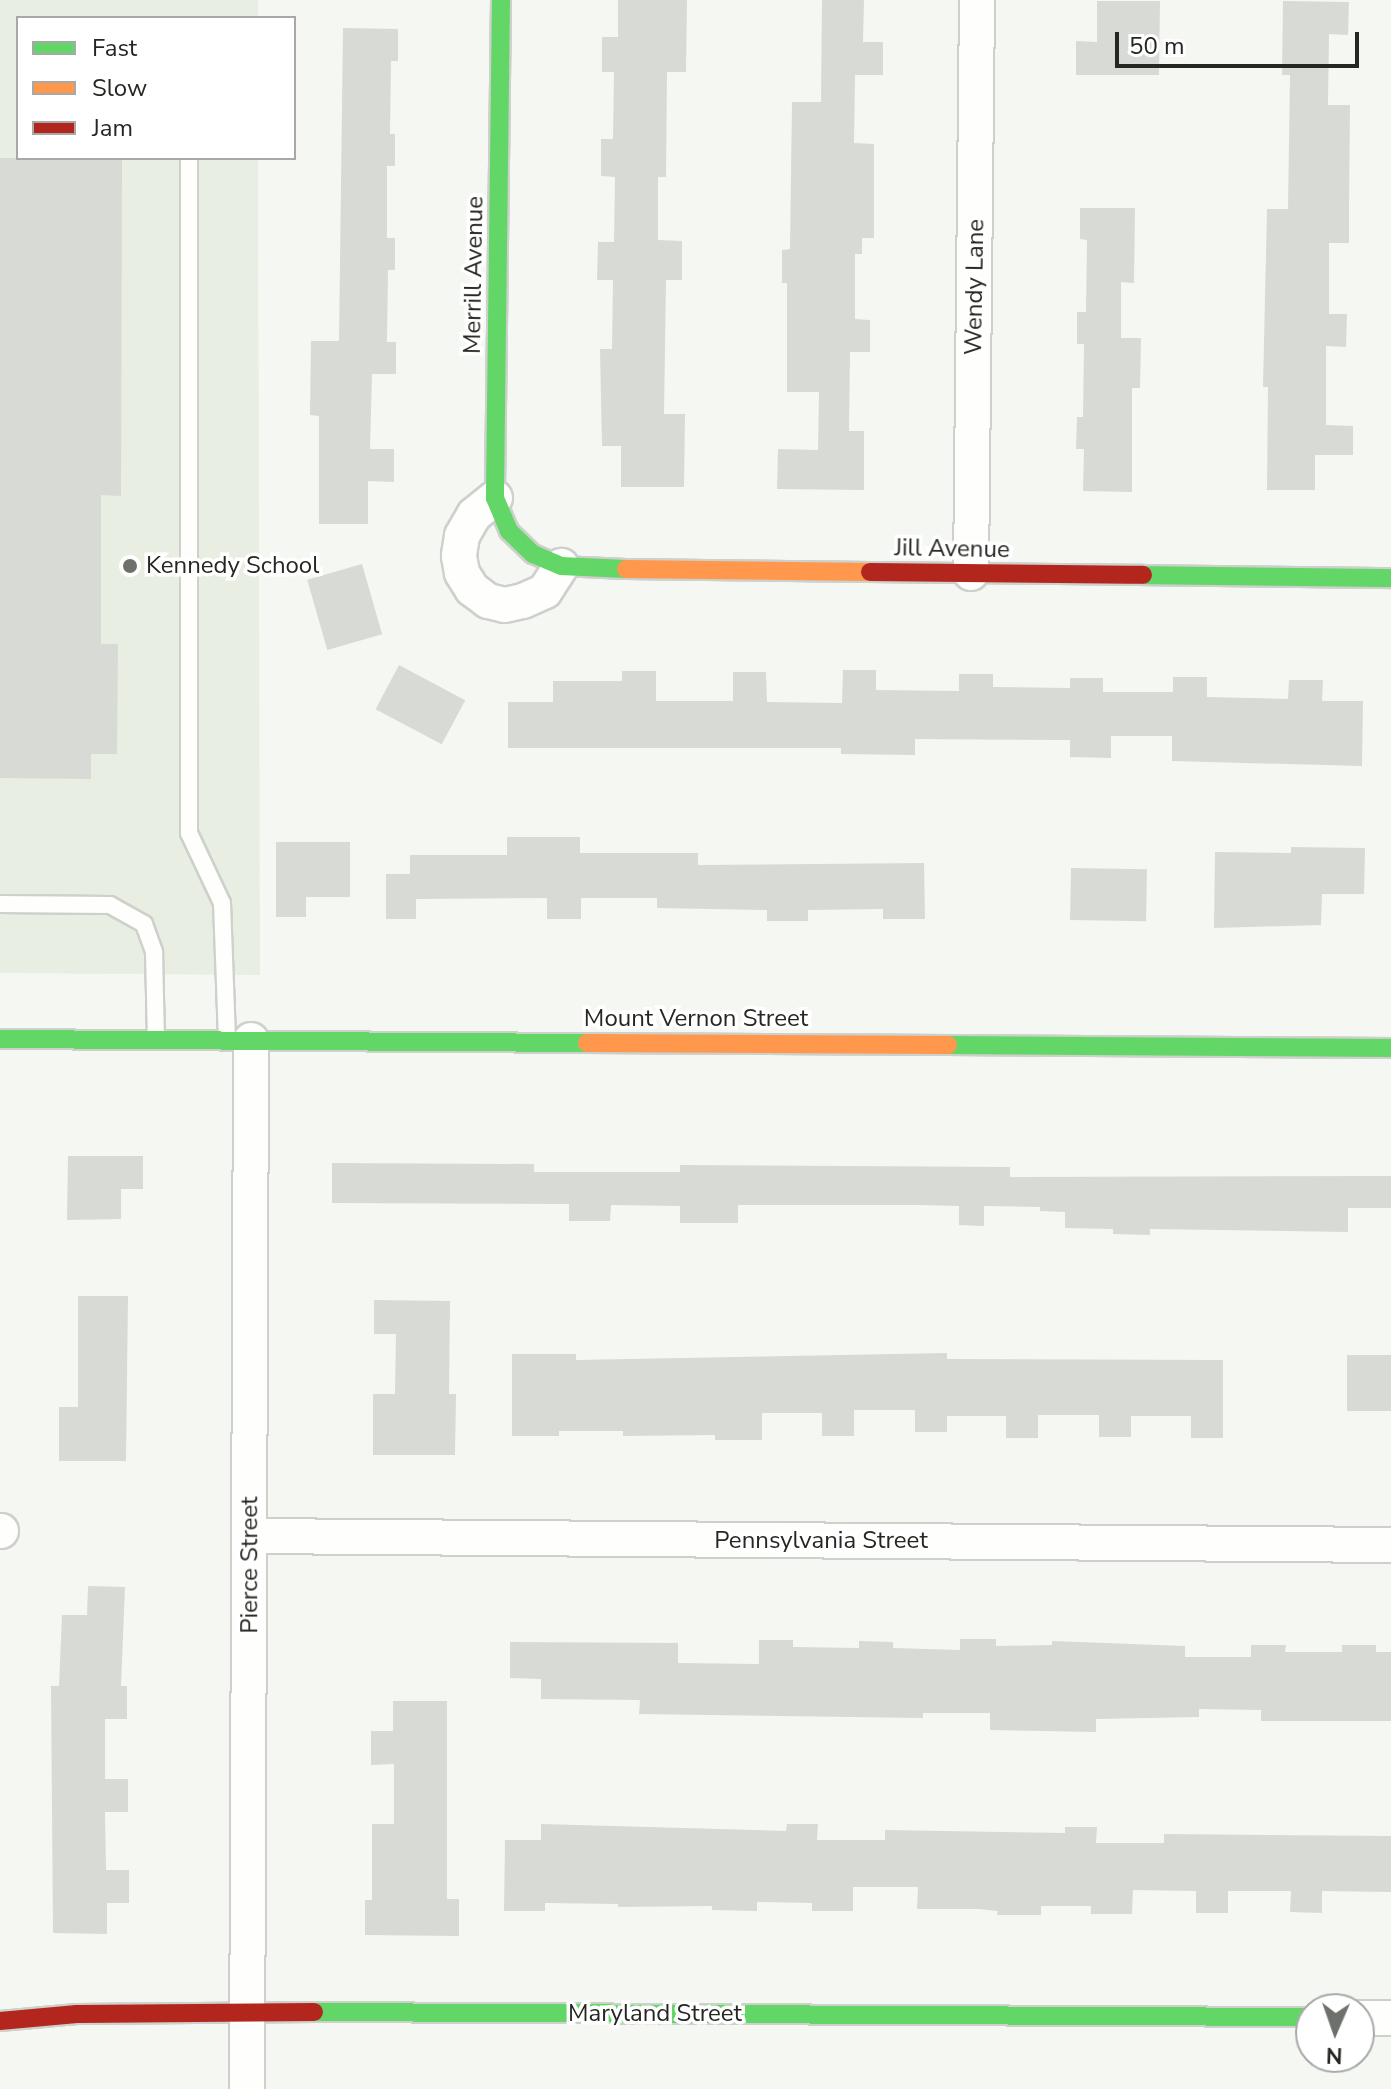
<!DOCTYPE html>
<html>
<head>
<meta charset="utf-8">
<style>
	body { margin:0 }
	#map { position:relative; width:1391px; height:2089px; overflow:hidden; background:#f5f8f2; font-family:"Nunito Sans",sans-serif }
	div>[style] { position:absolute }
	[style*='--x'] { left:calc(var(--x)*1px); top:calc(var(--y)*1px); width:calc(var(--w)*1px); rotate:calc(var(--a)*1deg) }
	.built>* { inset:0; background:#e8eee1 }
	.building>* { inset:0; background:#d7dad5; transform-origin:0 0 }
	.roads { filter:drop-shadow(2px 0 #ced0cc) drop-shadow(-2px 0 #ced0cc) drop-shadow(0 2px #ced0cc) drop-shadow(0 -2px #ced0cc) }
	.lane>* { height:16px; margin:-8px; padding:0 8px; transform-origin:8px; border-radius:8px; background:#fefefd }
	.street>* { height:34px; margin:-17px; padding:0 17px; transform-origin:17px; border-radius:17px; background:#fefefd }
	.fast>* { height:18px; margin:-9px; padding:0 9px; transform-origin:9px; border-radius:9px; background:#63d668 }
	.slow>* { height:18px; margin:-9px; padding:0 9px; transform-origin:9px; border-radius:9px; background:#ff974d }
	.jam>* { height:18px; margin:-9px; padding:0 9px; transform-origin:9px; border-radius:9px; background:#b3261e }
	.dots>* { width:22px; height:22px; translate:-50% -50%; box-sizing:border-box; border:4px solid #fff; border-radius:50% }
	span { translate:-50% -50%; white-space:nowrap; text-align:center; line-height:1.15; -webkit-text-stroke:7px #fff; paint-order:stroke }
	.street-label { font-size:24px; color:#252722 }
	.poi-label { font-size:24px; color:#252722 }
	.left { translate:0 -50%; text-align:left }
	.legend { position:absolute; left:16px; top:16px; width:280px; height:144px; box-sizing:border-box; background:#fff; border:2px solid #a8a9a7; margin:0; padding:10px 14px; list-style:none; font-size:24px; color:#252722 }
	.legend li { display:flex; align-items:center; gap:16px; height:40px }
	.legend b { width:40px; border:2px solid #a8a9a7 }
	.north { position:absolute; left:1295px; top:1993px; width:80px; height:80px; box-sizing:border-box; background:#fff; border:2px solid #a8a9a7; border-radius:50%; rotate:182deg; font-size:22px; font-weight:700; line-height:32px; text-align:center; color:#252722 }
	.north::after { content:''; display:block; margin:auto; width:28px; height:36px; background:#6e706b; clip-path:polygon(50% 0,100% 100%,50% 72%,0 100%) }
	.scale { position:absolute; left:1115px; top:32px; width:244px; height:36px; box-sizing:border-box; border:4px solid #252722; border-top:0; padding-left:10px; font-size:24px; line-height:28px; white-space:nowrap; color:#252722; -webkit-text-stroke:6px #fff; paint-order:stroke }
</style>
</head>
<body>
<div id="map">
	<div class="built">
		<i style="clip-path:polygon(0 0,258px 0,258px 18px,18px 18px,18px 158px,258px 158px,260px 975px,0 973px)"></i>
	</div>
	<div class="building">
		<i style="clip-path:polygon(618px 0,687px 0,686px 72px,667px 72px,666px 177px,658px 177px,658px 240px,682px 241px,682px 280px,666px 280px,664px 414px,685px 414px,684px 487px,621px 487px,621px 446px,602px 446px,600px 349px,612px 349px,613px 280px,597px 280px,598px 242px,614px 242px,615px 177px,601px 176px,601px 139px,613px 139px,614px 72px,602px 72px,602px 37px,618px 37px)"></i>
		<i style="clip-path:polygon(822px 0,864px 0,863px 42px,883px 42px,883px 75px,855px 75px,854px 143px,874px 144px,874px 238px,862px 238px,862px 254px,855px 254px,855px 319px,870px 320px,870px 352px,850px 352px,849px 431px,864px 431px,864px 490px,777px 489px,778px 449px,818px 450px,819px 392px,787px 392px,787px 283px,782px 283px,782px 250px,790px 249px,792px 102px,821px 102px)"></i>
		<i style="clip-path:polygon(1097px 1px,1160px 1px,1159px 75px,1076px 75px,1076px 41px,1097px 42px)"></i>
		<i style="clip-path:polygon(1283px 1px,1349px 2px,1348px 35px,1329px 34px,1328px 105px,1350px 105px,1349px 210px,1349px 243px,1329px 243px,1329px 314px,1347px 314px,1346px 347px,1326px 346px,1326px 425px,1353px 426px,1353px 455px,1315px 455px,1315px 490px,1267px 490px,1268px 387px,1263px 387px,1267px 209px,1288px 209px,1290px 75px,1282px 75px)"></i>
		<i style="clip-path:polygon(343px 28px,398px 29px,398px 61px,391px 61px,390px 134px,395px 134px,395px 166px,387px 166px,387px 238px,395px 238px,395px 270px,388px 270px,387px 342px,396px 342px,396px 374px,372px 374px,370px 449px,394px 449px,394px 482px,368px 481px,368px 524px,319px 524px,319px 416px,310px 415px,311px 341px,339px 341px)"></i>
		<i style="clip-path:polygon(0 158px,122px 158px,121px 496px,101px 495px,101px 644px,118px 644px,117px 754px,91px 754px,91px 779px,0 778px)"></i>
		<i style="clip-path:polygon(1080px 208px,1135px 208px,1134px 283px,1121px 282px,1121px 338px,1141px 338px,1140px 388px,1132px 388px,1132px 492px,1083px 491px,1084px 449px,1076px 449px,1077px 417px,1083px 417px,1084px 344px,1077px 344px,1077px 312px,1086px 312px,1087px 240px,1080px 239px)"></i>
		<i style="left:362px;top:564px;width:73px;height:57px;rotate:74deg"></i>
		<i style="left:399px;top:665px;width:75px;height:50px;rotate:28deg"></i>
		<i style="clip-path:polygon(843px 670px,876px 670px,876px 690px,959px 691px,959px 674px,993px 674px,993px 687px,1070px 688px,1070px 678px,1103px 678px,1103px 692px,1173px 692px,1173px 677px,1207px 677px,1207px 697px,1288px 699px,1289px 680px,1323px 680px,1322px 701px,1363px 701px,1362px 766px,1172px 761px,1172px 736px,1111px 736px,1111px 758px,1070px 757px,1070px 740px,915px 739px,915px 755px,841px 754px,841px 748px,508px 748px,508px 702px,553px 702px,553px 681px,622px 681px,622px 671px,656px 671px,656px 701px,733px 701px,733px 672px,766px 672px,767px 702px,842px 703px)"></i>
		<i style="clip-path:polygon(507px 837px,580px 837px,580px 853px,698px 853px,698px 865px,924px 863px,925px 919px,883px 919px,883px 909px,808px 910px,808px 921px,767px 921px,767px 910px,657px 908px,657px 898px,581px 898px,581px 919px,547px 919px,547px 898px,416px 899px,416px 919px,386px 919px,386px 874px,410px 874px,410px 855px,507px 855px)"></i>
		<i style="clip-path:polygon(276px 842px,350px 842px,350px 897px,306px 897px,306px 917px,276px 917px)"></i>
		<i style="clip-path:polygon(1291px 847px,1365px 848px,1364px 894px,1322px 894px,1321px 925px,1214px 928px,1215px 852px,1291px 853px)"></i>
		<i style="left:1071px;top:868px;width:76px;height:52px;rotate:1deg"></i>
		<i style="clip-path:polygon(68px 1156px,143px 1156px,143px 1189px,121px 1189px,121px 1219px,67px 1220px)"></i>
		<i style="clip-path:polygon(332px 1163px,534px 1164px,534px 1172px,680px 1172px,680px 1165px,1010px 1167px,1010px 1177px,1391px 1176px,1391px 1208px,1348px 1208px,1348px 1232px,1150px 1229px,1150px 1235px,1113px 1234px,1113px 1229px,1065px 1228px,1065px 1212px,1040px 1211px,1040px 1207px,984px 1206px,984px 1226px,959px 1225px,959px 1206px,920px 1205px,738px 1205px,738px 1223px,680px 1223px,680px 1206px,611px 1205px,610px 1221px,569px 1221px,569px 1204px,332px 1203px)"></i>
		<i style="clip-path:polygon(78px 1296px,128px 1296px,126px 1461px,59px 1461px,59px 1407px,78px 1407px)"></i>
		<i style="clip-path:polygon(374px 1300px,450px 1301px,449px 1394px,456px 1394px,455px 1455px,373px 1455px,373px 1394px,395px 1394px,396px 1334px,374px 1334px)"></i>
		<i style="clip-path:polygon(947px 1353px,947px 1359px,1223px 1360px,1223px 1438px,1191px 1438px,1191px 1416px,1131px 1416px,1131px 1437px,1099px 1437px,1099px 1415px,1038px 1415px,1038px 1438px,1006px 1438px,1006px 1416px,947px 1416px,947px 1432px,915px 1432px,915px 1410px,854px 1410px,854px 1436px,822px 1436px,822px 1413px,762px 1413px,762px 1440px,715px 1440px,715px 1435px,623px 1436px,623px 1431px,559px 1431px,559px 1436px,512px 1436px,512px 1354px,576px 1354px,576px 1360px)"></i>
		<i style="left:1347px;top:1355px;width:44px;height:56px"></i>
		<i style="clip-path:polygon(88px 1586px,125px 1587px,121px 1686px,127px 1686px,127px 1719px,105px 1719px,105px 1779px,128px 1779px,128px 1812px,105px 1812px,106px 1870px,129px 1870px,129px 1903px,107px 1903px,107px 1934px,53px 1933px,51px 1686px,59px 1686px,62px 1615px,87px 1615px)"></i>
		<i style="clip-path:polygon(960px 1639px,996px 1639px,996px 1646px,1052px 1645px,1052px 1641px,1185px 1646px,1185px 1657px,1251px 1657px,1251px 1645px,1286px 1645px,1285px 1652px,1342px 1652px,1342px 1645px,1376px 1645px,1376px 1652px,1391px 1652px,1391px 1721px,1261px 1721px,1261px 1710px,1199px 1709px,1199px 1717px,1096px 1719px,1096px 1732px,990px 1730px,990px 1713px,923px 1713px,923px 1718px,639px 1714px,640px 1700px,541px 1699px,541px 1679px,510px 1678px,510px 1642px,678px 1643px,678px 1663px,759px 1664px,759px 1640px,793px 1640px,793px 1647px,859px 1648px,859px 1641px,893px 1642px,893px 1648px,960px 1650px)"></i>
		<i style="clip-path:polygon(393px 1701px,447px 1701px,447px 1899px,459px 1899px,459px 1936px,365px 1935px,365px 1900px,372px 1900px,372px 1824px,394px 1824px,394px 1764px,371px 1765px,371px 1731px,393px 1731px)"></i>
		<i style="clip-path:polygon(541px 1824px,786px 1831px,787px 1824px,818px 1824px,817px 1840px,885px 1840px,885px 1830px,1065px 1833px,1065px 1827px,1097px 1827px,1096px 1843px,1164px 1843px,1164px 1834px,1391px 1836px,1391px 1892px,1322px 1891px,1322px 1913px,1290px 1912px,1291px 1891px,1228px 1891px,1228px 1913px,1196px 1913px,1196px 1891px,1133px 1890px,1132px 1914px,1091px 1914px,1091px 1906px,1041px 1906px,1041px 1915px,997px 1915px,998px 1911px,979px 1909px,917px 1909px,918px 1887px,853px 1887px,853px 1911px,812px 1911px,812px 1903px,757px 1902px,757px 1911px,712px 1910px,712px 1906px,618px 1907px,618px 1904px,545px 1903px,545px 1911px,504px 1911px,505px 1840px,541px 1840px)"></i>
	</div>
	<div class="roads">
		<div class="lane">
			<i style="--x:189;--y:158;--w:675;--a:90"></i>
			<i style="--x:189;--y:833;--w:77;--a:64.8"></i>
			<i style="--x:222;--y:903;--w:136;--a:87.9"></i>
			<i style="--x:0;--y:904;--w:110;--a:0.5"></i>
			<i style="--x:110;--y:905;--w:39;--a:29"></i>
			<i style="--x:144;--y:924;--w:30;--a:70"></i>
			<i style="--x:154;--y:952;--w:87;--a:88.7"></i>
		</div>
		<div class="street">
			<i style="--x:495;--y:498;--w:27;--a:141"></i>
			<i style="--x:474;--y:515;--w:24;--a:120"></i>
			<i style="--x:462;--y:536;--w:20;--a:99"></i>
			<i style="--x:459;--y:556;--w:17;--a:80"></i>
			<i style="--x:462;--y:573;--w:19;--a:58"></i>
			<i style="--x:472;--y:589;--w:20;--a:37"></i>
			<i style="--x:488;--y:601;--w:17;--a:13"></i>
			<i style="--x:505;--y:605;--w:18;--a:-13"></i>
			<i style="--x:523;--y:601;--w:24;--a:-24"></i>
			<i style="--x:545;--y:591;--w:30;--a:-57"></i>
			<i style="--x:971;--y:573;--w:573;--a:-89.4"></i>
			<i style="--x:0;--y:1531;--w:1;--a:0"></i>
			<i style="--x:250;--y:1536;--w:1141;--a:0.45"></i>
			<i style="--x:1359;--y:2018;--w:32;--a:0"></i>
			<i style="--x:247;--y:2089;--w:1049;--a:-89.78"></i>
		</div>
		<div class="fast">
			<i style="--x:501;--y:0;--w:498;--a:90.7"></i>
			<i style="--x:495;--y:498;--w:36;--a:67"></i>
			<i style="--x:509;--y:531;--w:33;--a:44"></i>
			<i style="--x:533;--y:554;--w:30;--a:23"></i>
			<i style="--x:561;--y:566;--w:65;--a:2.6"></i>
			<i style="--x:1143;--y:575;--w:248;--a:0.7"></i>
			<i style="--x:0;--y:1039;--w:587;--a:0.39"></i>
			<i style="--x:948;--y:1045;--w:443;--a:0.4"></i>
			<i style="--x:314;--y:2012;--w:997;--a:0.29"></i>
		</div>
		<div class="slow">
			<i style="--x:626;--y:569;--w:244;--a:0.7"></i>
			<i style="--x:587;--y:1043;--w:361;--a:0.3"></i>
		</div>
		<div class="jam">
			<i style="--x:870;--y:572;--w:273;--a:0.6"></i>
			<i style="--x:0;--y:2021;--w:77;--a:-5.2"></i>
			<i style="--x:77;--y:2014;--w:237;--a:-0.5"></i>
		</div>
	</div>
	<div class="dots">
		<i style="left:130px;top:566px;background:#6e706b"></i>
	</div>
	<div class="street-label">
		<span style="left:474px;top:275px;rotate:-89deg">Merrill Avenue</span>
		<span style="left:975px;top:287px;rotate:-89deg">Wendy Lane</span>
		<span style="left:952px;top:549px;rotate:1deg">Jill Avenue</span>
		<span style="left:696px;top:1019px">Mount Vernon Street</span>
		<span style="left:821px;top:1541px">Pennsylvania Street</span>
		<span style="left:250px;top:1565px;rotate:-90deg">Pierce Street</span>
		<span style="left:655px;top:2014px">Maryland Street</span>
	</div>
	<div class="poi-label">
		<span class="left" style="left:146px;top:566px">Kennedy School</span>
	</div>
	<ul class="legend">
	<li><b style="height:10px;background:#63d668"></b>Fast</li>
	<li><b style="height:10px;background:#ff974d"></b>Slow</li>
	<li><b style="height:10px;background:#b3261e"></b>Jam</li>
	</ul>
	<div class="north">N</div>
	<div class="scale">50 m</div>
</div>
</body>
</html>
